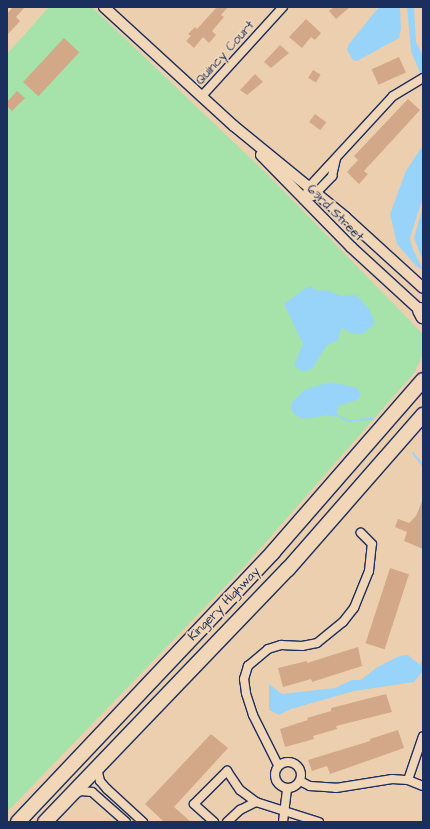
<!DOCTYPE html>
<html>
<head>
<meta charset="utf-8">
<style>
	body { margin:0 }
	#map { position:relative; width:430px; height:829px; overflow:hidden; background:#eccfaf; font-family:"Architects Daughter",sans-serif }
	div>[style] { position:absolute }
	[style*='--x'] { left:calc(var(--x)*1px); top:calc(var(--y)*1px); width:calc(var(--w)*1px); rotate:calc(var(--a)*1deg) }
	.green>* { inset:0; background:#a5e3ab }
	.water>* { inset:0; background:#98d4f9 }
	.stream>* { height:2px; margin:-1px; padding:0 1px; transform-origin:1px; border-radius:1px; background:#98d4f9 }
	.building>* { inset:0; background:#d2a889; transform-origin:0 0 }
	.roads { filter:drop-shadow(1px 0 #1b2f5e) drop-shadow(-1px 0 #1b2f5e) drop-shadow(0 1px #1b2f5e) drop-shadow(0 -1px #1b2f5e) }
	.minor>* { height:8px; margin:-4px; padding:0 4px; transform-origin:4px; border-radius:4px; background:#f1d7b8 }
	.minor>.ring { margin:-4px; padding:0; box-sizing:content-box; background:none; border:8px solid #f1d7b8; border-radius:50% }
	.tertiary>* { height:10px; margin:-5px; padding:0 5px; transform-origin:5px; border-radius:5px; background:#f1d7b8 }
	.motorway>* { height:14px; margin:-7px; padding:0 7px; transform-origin:7px; border-radius:7px; background:#f1d7b8 }
	span { translate:-50% -50%; white-space:nowrap; text-align:center; line-height:1.15; -webkit-text-stroke:3.5px #f1d7b8; paint-order:stroke }
	.street-label { font-size:13px; color:#1b2f5e }
	.frame { position:absolute; inset:0; border:8px solid #1b2f5e; pointer-events:none }
</style>
</head>
<body>
<div id="map">
	<div class="green">
		<i style="clip-path:polygon(49px 7px,92px 7px,266px 173px,423px 334px,423px 354px,415px 372px,243px 568px,7px 812px,7px 54px)"></i>
	</div>
	<div class="water">
		<i style="clip-path:polygon(379px 7px,400px 7px,401px 29px,399px 38px,357px 61px,353px 60px,347px 50px,349px 44px)"></i>
		<i style="clip-path:polygon(407px 7px,414px 7px,416px 42px,423px 56px,423px 80px,411px 51px)"></i>
		<i style="clip-path:polygon(423px 145px,423px 197px,410px 238px,412px 247px,423px 270px,416px 266px,397px 244px,390px 214px,406px 171px)"></i>
		<i style="clip-path:polygon(423px 206px,423px 261px,414px 238px)"></i>
		<i style="clip-path:polygon(309px 286px,316px 290px,329px 291px,341px 296px,356px 295px,369px 309px,374px 320px,373px 326px,362px 334px,353px 334px,342px 328px,337px 341px,327px 345px,312px 369px,303px 372px,294px 365px,303px 344px,284px 304px)"></i>
		<i style="clip-path:polygon(331px 382px,358px 388px,361px 396px,357px 400px,338px 406px,336px 417px,328px 415px,304px 419px,295px 415px,291px 409px,292px 402px,306px 389px)"></i>
		<i style="clip-path:polygon(408px 655px,420px 665px,423px 657px,423px 671px,414px 682px,354px 691px,291px 709px,279px 715px,269px 710px,269px 684px,282px 694px,335px 688px,352px 680px,361px 680px,376px 668px,399px 656px)"></i>
	</div>
	<div class="stream">
		<i style="--x:337;--y:415;--w:13;--a:29"></i>
		<i style="--x:348;--y:421;--w:25;--a:-5"></i>
		<i style="--x:413;--y:453;--w:16;--a:52"></i>
	</div>
	<div class="building">
		<i style="clip-path:polygon(13px 7px,25px 7px,16px 17px,20px 21px,7px 35px,7px 14px)"></i>
		<i style="clip-path:polygon(217px 7px,228px 7px,221px 15px,224px 17px,212px 31px,216px 35px,209px 43px,203px 37px,194px 48px,186px 41px,191px 36px,188px 34px,195px 27px,197px 29px)"></i>
		<i style="clip-path:polygon(334px 7px,350px 7px,336px 19px,329px 11px)"></i>
		<i style="clip-path:polygon(306px 19px,321px 33px,315px 40px,311px 37px,302px 48px,289px 37px)"></i>
		<i style="left:64px;top:38px;width:21px;height:60px;rotate:43deg"></i>
		<i style="clip-path:polygon(280px 45px,289px 53px,271px 68px,264px 62px)"></i>
		<i style="left:399px;top:57px;width:17px;height:30px;rotate:66deg"></i>
		<i style="left:313px;top:70px;width:9px;height:9px;rotate:32deg"></i>
		<i style="clip-path:polygon(255px 74px,263px 82px,247px 95px,240px 90px)"></i>
		<i style="clip-path:polygon(17px 91px,25px 98px,12px 111px,7px 106px,7px 102px)"></i>
		<i style="clip-path:polygon(408px 99px,420px 110px,364px 171px,368px 174px,359px 184px,347px 172px,358px 160px,354px 156px)"></i>
		<i style="left:315px;top:114px;width:14px;height:10px;rotate:36deg"></i>
		<i style="clip-path:polygon(423px 499px,423px 549px,404px 541px,407px 532px,395px 527px,398px 519px,409px 523px,416px 516px)"></i>
		<i style="left:390px;top:568px;width:20px;height:79px;rotate:18deg"></i>
		<i style="clip-path:polygon(358px 647px,362px 666px,312px 682px,311px 679px,283px 687px,278px 668px,307px 661px,307px 663px)"></i>
		<i style="clip-path:polygon(386px 694px,392px 712px,336px 726px,337px 729px,313px 736px,314px 739px,285px 747px,280px 729px,308px 720px,307px 718px,331px 711px,331px 708px)"></i>
		<i style="clip-path:polygon(398px 730px,404px 748px,330px 774px,327px 766px,312px 771px,308px 760px,370px 741px,370px 739px)"></i>
		<i style="clip-path:polygon(211px 734px,228px 748px,174px 807px,191px 822px,164px 822px,145px 804px)"></i>
	</div>
	<div class="roads">
		<div class="minor">
			<i style="--x:201;--y:97;--w:122;--a:-47.7"></i>
			<i style="--x:313;--y:196;--w:28;--a:-46"></i>
			<i style="--x:332;--y:176;--w:18;--a:-77"></i>
			<i style="--x:304;--y:200;--w:14;--a:-69"></i>
			<i style="--x:309;--y:187;--w:124;--a:-47.3"></i>
			<i style="--x:393;--y:96;--w:35;--a:-31"></i>
			<i class="ring" style="left:275px;top:762px;width:18px;height:18px"></i>
			<i style="--x:278;--y:765;--w:56;--a:-116.6"></i>
			<i style="--x:253;--y:715;--w:23;--a:-108"></i>
			<i style="--x:246;--y:693;--w:14;--a:-98"></i>
			<i style="--x:244;--y:679;--w:14;--a:-73"></i>
			<i style="--x:248;--y:666;--w:26;--a:-40"></i>
			<i style="--x:268;--y:649;--w:14;--a:-17"></i>
			<i style="--x:281;--y:645;--w:21;--a:3"></i>
			<i style="--x:302;--y:646;--w:15;--a:-11"></i>
			<i style="--x:317;--y:643;--w:33;--a:-39"></i>
			<i style="--x:343;--y:622;--w:18;--a:-52"></i>
			<i style="--x:354;--y:608;--w:40;--a:-68"></i>
			<i style="--x:369;--y:571;--w:27;--a:-84"></i>
			<i style="--x:372;--y:544;--w:16;--a:-135"></i>
			<i style="--x:97;--y:768;--w:13;--a:77"></i>
			<i style="--x:100;--y:781;--w:11;--a:49"></i>
			<i style="--x:107;--y:789;--w:49;--a:42.5"></i>
			<i style="--x:408;--y:780;--w:46;--a:-71.2"></i>
			<i style="--x:300;--y:781;--w:11;--a:27"></i>
			<i style="--x:310;--y:786;--w:26;--a:4"></i>
			<i style="--x:336;--y:788;--w:57;--a:-9.1"></i>
			<i style="--x:392;--y:779;--w:16;--a:4"></i>
			<i style="--x:408;--y:780;--w:16;--a:22"></i>
			<i style="--x:75;--y:794;--w:7;--a:-27"></i>
			<i style="--x:81;--y:791;--w:11;--a:5"></i>
			<i style="--x:92;--y:792;--w:45;--a:41.4"></i>
			<i style="--x:214;--y:822;--w:27;--a:-138"></i>
			<i style="--x:194;--y:804;--w:47;--a:-45"></i>
			<i style="--x:227;--y:771;--w:23;--a:56"></i>
			<i style="--x:240;--y:790;--w:20;--a:37"></i>
			<i style="--x:256;--y:802;--w:66;--a:17.6"></i>
			<i style="--x:227;--y:822;--w:18;--a:-43"></i>
			<i style="--x:240;--y:810;--w:18;--a:-27"></i>
			<i style="--x:283;--y:822;--w:34;--a:-83"></i>
		</div>
		<div class="tertiary">
			<i style="--x:104;--y:7;--w:176;--a:42.5"></i>
			<i style="--x:234;--y:126;--w:144;--a:39.3"></i>
			<i style="--x:345;--y:217;--w:105;--a:42.3"></i>
			<i style="--x:261;--y:155;--w:129;--a:45.6"></i>
			<i style="--x:351;--y:247;--w:98;--a:42.5"></i>
		</div>
		<div class="motorway">
			<i style="--x:420;--y:310;--w:7;--a:63"></i>
			<i style="--x:18;--y:822;--w:371;--a:-46.6"></i>
			<i style="--x:273;--y:552;--w:228;--a:-48.9"></i>
			<i style="--x:45;--y:822;--w:351;--a:-46.2"></i>
			<i style="--x:288;--y:569;--w:205;--a:-48.8"></i>
		</div>
	</div>
	<div class="street-label">
		<span style="left:225px;top:53px;rotate:-48deg">Quincy Court</span>
		<span style="left:335px;top:213px;rotate:45deg">63rd Street</span>
		<span style="left:224px;top:604px;rotate:-46deg">Kingery Highway</span>
	</div>
	<div class="frame"></div>
</div>
</body>
</html>
